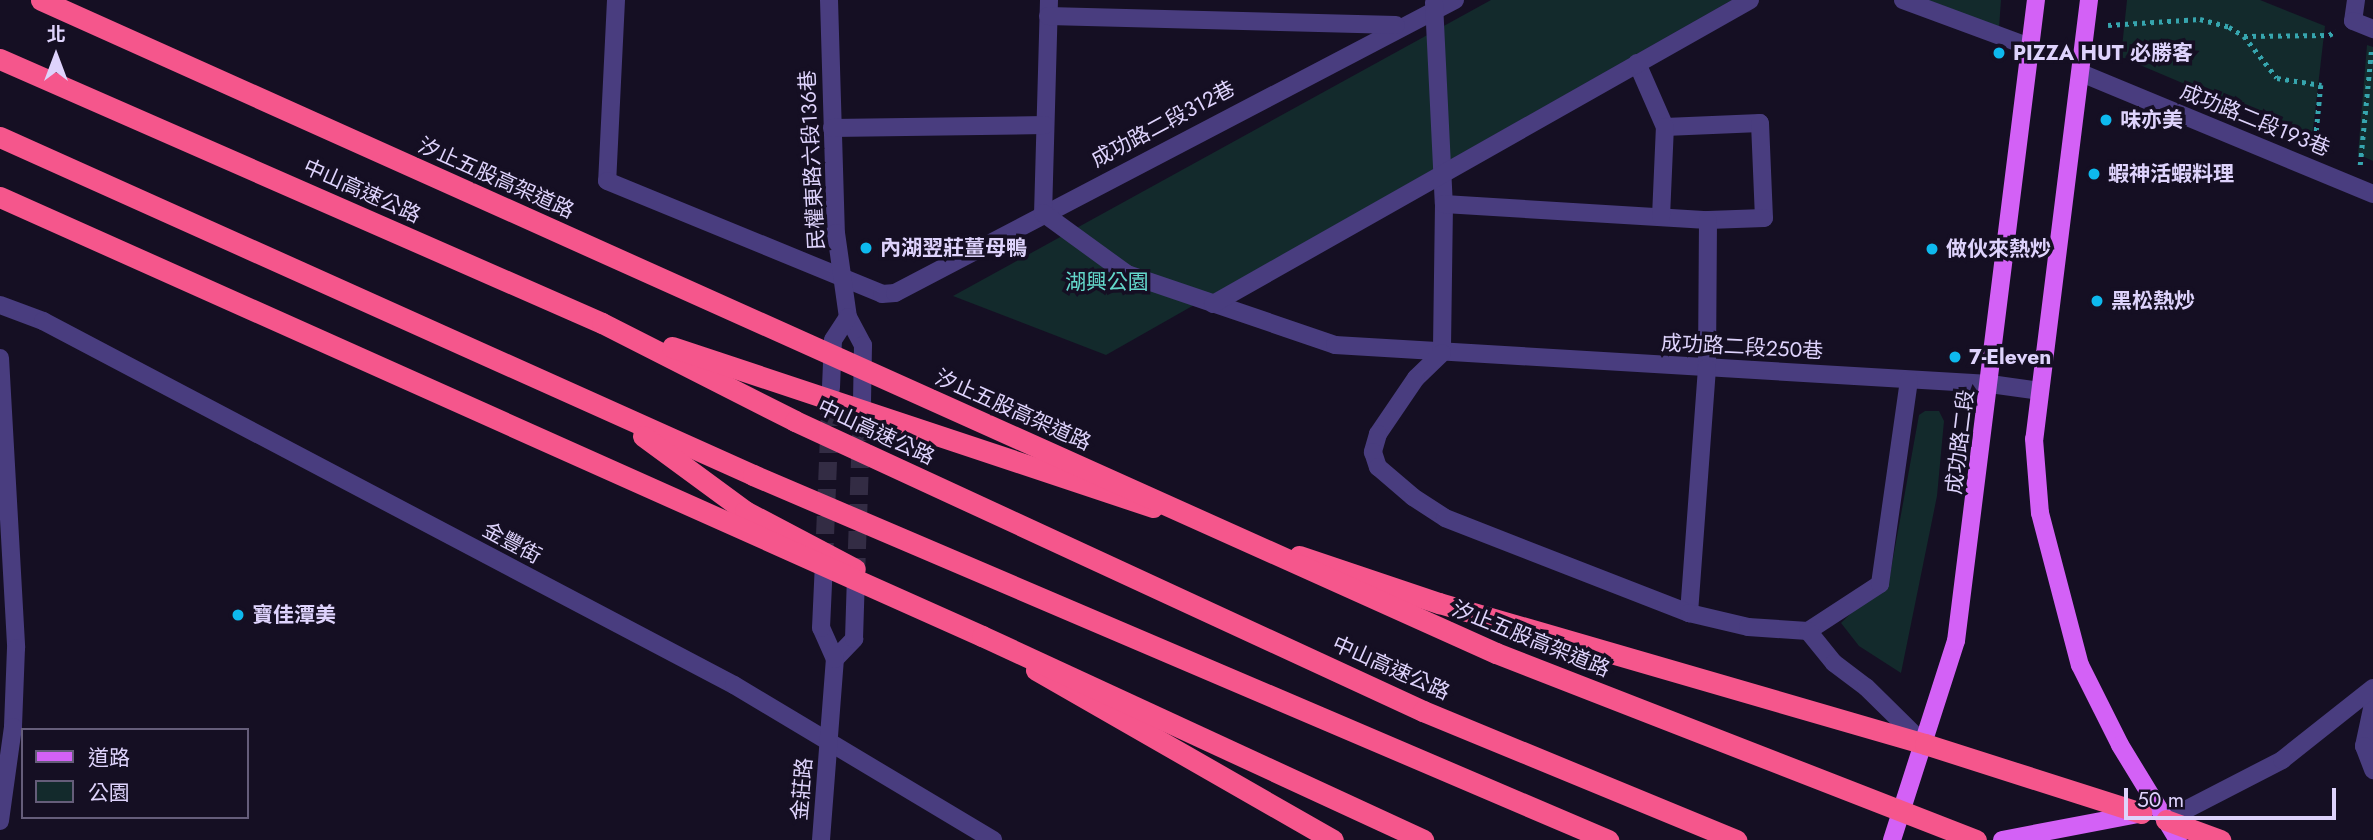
<!DOCTYPE html>
<html>
<head>
<meta charset="utf-8">
<style>
	body { margin:0 }
	#map { position:relative; width:2373px; height:840px; overflow:hidden; background:#150f23; font-family:Jost,"Noto Sans TC",sans-serif }
	div>[style] { position:absolute }
	[style*='--x'] { left:calc(var(--x)*1px); top:calc(var(--y)*1px); width:calc(var(--w)*1px); rotate:calc(var(--a)*1deg) }
	.green>* { inset:0; background:#132a2c }
	.minor-tunnel>* { height:18px; margin-top:-9px; transform-origin:0; background:repeating-linear-gradient(90deg,#332c44 0 18px,transparent 0 27px) }
	.path>* { height:4.5px; margin-top:-2.25px; transform-origin:0; background:repeating-linear-gradient(90deg,#36a5ae 0 3.5px,transparent 0 8.5px) }
	.minor>* { height:18px; margin:-9px; padding:0 9px; transform-origin:9px; border-radius:9px; background:#493d7f }
	.major>* { height:18px; margin:-9px; padding:0 9px; transform-origin:9px; border-radius:9px; background:#d361f6 }
	.highway>* { height:21px; margin:-10.5px; padding:0 10.5px; transform-origin:10.5px; border-radius:10.5px; background:#f5568c }
	.highway-bridge>* { height:21px; margin:-10.5px; padding:0 10.5px; transform-origin:10.5px; border-radius:10.5px; background:#f5568c }
	.dots>* { width:19px; height:19px; translate:-50% -50%; box-sizing:border-box; border:4px solid #150f23; border-radius:50% }
	span { translate:-50% -50%; white-space:nowrap; text-align:center; line-height:1.15; -webkit-text-stroke:7px #150f23; paint-order:stroke }
	.poi-label { font-size:21px; color:#ded3fc; font-weight:700 }
	.left { translate:0 -50%; text-align:left }
	.street-label { font-size:21px; color:#ded3fc }
	.park-label { font-size:21px; color:#64d8cb }
	.legend { position:absolute; left:21px; top:728px; width:228px; height:91px; box-sizing:border-box; background:#150f23; border:2px solid #655d7a; margin:0; padding:9px 12px; list-style:none; font-size:21px; color:#ded3fc }
	.legend li { display:flex; align-items:center; gap:14px; height:35px }
	.legend b { width:35px; border:2px solid #655d7a }
	.north { position:absolute; left:21px; top:21px; width:70px; height:70px; -webkit-text-stroke:5px #150f23; paint-order:stroke; rotate:0deg; font-size:19px; font-weight:700; line-height:28px; text-align:center; color:#ded3fc }
	.north::after { content:''; display:block; margin:auto; width:24px; height:32px; background:#ded3fc; clip-path:polygon(50% 0,100% 100%,50% 72%,0 100%) }
	.scale { position:absolute; left:2124px; top:788px; width:212px; height:32px; box-sizing:border-box; border:4px solid #ded3fc; border-top:0; padding-left:9px; font-size:21px; line-height:24px; white-space:nowrap; color:#ded3fc; -webkit-text-stroke:5px #150f23; paint-order:stroke }
</style>
</head>
<body>
<div id="map">
	<div class="green">
		<i style="clip-path:polygon(1491px 0,1732px 0,1106px 355px,953px 296px)"></i>
		<i style="clip-path:polygon(1927px 0,2001px 0,1999px 28px)"></i>
		<i style="clip-path:polygon(2127px 0,2260px 0,2325px 26px,2312px 138px,2121px 57px)"></i>
		<i style="clip-path:polygon(2367px 45px,2373px 47px,2373px 161px,2358px 154px)"></i>
		<i style="clip-path:polygon(1925px 411px,1939px 411px,1944px 421px,1937px 496px,1901px 673px,1859px 646px,1841px 623px,1890px 575px,1919px 415px)"></i>
	</div>
	<div class="minor-tunnel">
		<i style="--x:824;--y:561;--w:174;--a:-87.7"></i>
		<i style="--x:856;--y:576;--w:176;--a:-88"></i>
	</div>
	<div class="path">
		<i style="--x:2108;--y:25;--w:92;--a:-3.7"></i>
		<i style="--x:2200;--y:19;--w:30;--a:15"></i>
		<i style="--x:2229;--y:27;--w:17;--a:31"></i>
		<i style="--x:2244;--y:36;--w:53;--a:51.8"></i>
		<i style="--x:2277;--y:78;--w:45;--a:9"></i>
		<i style="--x:2321;--y:85;--w:61;--a:95.6"></i>
		<i style="--x:2244;--y:36;--w:85;--a:-0.7"></i>
		<i style="--x:2329;--y:35;--w:8;--a:-30"></i>
		<i style="--x:2360;--y:165;--w:114;--a:-84.4"></i>
	</div>
	<div class="minor">
		<i style="--x:616;--y:0;--w:181;--a:92.8"></i>
		<i style="--x:607;--y:181;--w:297;--a:22.3"></i>
		<i style="--x:882;--y:294;--w:13;--a:-4"></i>
		<i style="--x:895;--y:293;--w:632;--a:-27.62"></i>
		<i style="--x:829;--y:0;--w:233;--a:88.3"></i>
		<i style="--x:836;--y:233;--w:85;--a:81.9"></i>
		<i style="--x:848;--y:317;--w:32;--a:62"></i>
		<i style="--x:863;--y:345;--w:55;--a:91"></i>
		<i style="--x:1049;--y:0;--w:213;--a:91.6"></i>
		<i style="--x:1043;--y:213;--w:104;--a:36"></i>
		<i style="--x:1127;--y:274;--w:220;--a:18.8"></i>
		<i style="--x:1335;--y:345;--w:656;--a:3.41"></i>
		<i style="--x:1990;--y:384;--w:50;--a:8"></i>
		<i style="--x:1903;--y:0;--w:135;--a:20.3"></i>
		<i style="--x:2356;--y:0;--w:21;--a:98"></i>
		<i style="--x:2353;--y:21;--w:22;--a:22"></i>
		<i style="--x:1434;--y:3;--w:201;--a:87.2"></i>
		<i style="--x:1444;--y:204;--w:149;--a:90.8"></i>
		<i style="--x:1048;--y:16;--w:348;--a:1.5"></i>
		<i style="--x:1637;--y:63;--w:70;--a:66.4"></i>
		<i style="--x:1665;--y:127;--w:95;--a:-2.4"></i>
		<i style="--x:1760;--y:123;--w:95;--a:87.6"></i>
		<i style="--x:1764;--y:218;--w:56;--a:178"></i>
		<i style="--x:2081;--y:73;--w:316;--a:22.5"></i>
		<i style="--x:832;--y:128;--w:213;--a:-0.8"></i>
		<i style="--x:1444;--y:204;--w:264;--a:3.5"></i>
		<i style="--x:1708;--y:220;--w:148;--a:90.4"></i>
		<i style="--x:1707;--y:368;--w:246;--a:94.2"></i>
		<i style="--x:1661;--y:217;--w:90;--a:-87.5"></i>
		<i style="--x:1213;--y:304;--w:617;--a:-29.51"></i>
		<i style="--x:0;--y:305;--w:46;--a:20.4"></i>
		<i style="--x:43;--y:321;--w:781;--a:27.78"></i>
		<i style="--x:734;--y:685;--w:302;--a:30.9"></i>
		<i style="--x:1442;--y:353;--w:36;--a:136"></i>
		<i style="--x:1416;--y:378;--w:68;--a:124.2"></i>
		<i style="--x:1378;--y:434;--w:19;--a:106"></i>
		<i style="--x:1373;--y:452;--w:16;--a:72"></i>
		<i style="--x:1378;--y:467;--w:46;--a:40.6"></i>
		<i style="--x:1413;--y:497;--w:38;--a:33"></i>
		<i style="--x:1445;--y:518;--w:262;--a:21.3"></i>
		<i style="--x:1689;--y:613;--w:61;--a:13.3"></i>
		<i style="--x:1748;--y:627;--w:60;--a:3.8"></i>
		<i style="--x:1808;--y:631;--w:86;--a:-33.1"></i>
		<i style="--x:1880;--y:584;--w:206;--a:-81.9"></i>
		<i style="--x:0;--y:358;--w:290;--a:86.8"></i>
		<i style="--x:16;--y:648;--w:79;--a:92.2"></i>
		<i style="--x:13;--y:727;--w:95;--a:97.9"></i>
		<i style="--x:831;--y:387;--w:47;--a:-87.6"></i>
		<i style="--x:833;--y:340;--w:27;--a:-57"></i>
		<i style="--x:1808;--y:631;--w:41;--a:50.9"></i>
		<i style="--x:1834;--y:663;--w:40;--a:37"></i>
		<i style="--x:1866;--y:687;--w:80;--a:44.5"></i>
		<i style="--x:835;--y:659;--w:28;--a:-46"></i>
		<i style="--x:854;--y:639;--w:63;--a:-88.2"></i>
		<i style="--x:2373;--y:704;--w:43;--a:102.1"></i>
		<i style="--x:2364;--y:746;--w:26;--a:69"></i>
		<i style="--x:2166;--y:820;--w:131;--a:-27.3"></i>
		<i style="--x:2282;--y:760;--w:116;--a:-38.4"></i>
		<i style="--x:821;--y:840;--w:182;--a:-85.6"></i>
		<i style="--x:835;--y:659;--w:34;--a:-114"></i>
		<i style="--x:821;--y:628;--w:67;--a:-87.4"></i>
	</div>
	<div class="major">
		<i style="--x:2089;--y:0;--w:442;--a:97.1"></i>
		<i style="--x:2034;--y:439;--w:74;--a:85.4"></i>
		<i style="--x:2040;--y:513;--w:157;--a:75.3"></i>
		<i style="--x:2080;--y:665;--w:89;--a:63.4"></i>
		<i style="--x:2120;--y:745;--w:111;--a:58.6"></i>
		<i style="--x:1892;--y:840;--w:209;--a:-72.2"></i>
		<i style="--x:1956;--y:641;--w:646;--a:-82.89"></i>
		<i style="--x:2002;--y:840;--w:144;--a:-10.8"></i>
	</div>
	<div class="highway">
		<i style="--x:0;--y:59;--w:657;--a:23.68"></i>
		<i style="--x:602;--y:323;--w:216;--a:26.9"></i>
		<i style="--x:795;--y:421;--w:692;--a:24.79"></i>
		<i style="--x:1423;--y:711;--w:339;--a:22.4"></i>
		<i style="--x:0;--y:137;--w:825;--a:24.17"></i>
		<i style="--x:753;--y:475;--w:930;--a:23.12"></i>
		<i style="--x:672;--y:347;--w:507;--a:18.4"></i>
		<i style="--x:643;--y:436;--w:127;--a:36.3"></i>
		<i style="--x:745;--y:511;--w:124;--a:27.8"></i>
		<i style="--x:1299;--y:556;--w:148;--a:18.6"></i>
		<i style="--x:1439;--y:603;--w:506;--a:16.18"></i>
		<i style="--x:1925;--y:744;--w:227;--a:17.7"></i>
		<i style="--x:1036;--y:670;--w:342;--a:29.8"></i>
		<i style="--x:2166;--y:820;--w:58;--a:20.3"></i>
	</div>
	<div class="highway-bridge">
		<i style="--x:41;--y:0;--w:1595;--a:24.17"></i>
		<i style="--x:1496;--y:653;--w:515;--a:21.29"></i>
		<i style="--x:0;--y:197;--w:1076;--a:24.09"></i>
		<i style="--x:982;--y:636;--w:486;--a:24.8"></i>
	</div>
	<div class="dots">
		<i style="left:1999px;top:53px;background:#0eb9ee"></i>
		<i style="left:2106px;top:120px;background:#0eb9ee"></i>
		<i style="left:2094px;top:174px;background:#0eb9ee"></i>
		<i style="left:866px;top:248px;background:#0eb9ee"></i>
		<i style="left:1932px;top:249px;background:#0eb9ee"></i>
		<i style="left:2097px;top:301px;background:#0eb9ee"></i>
		<i style="left:1955px;top:357px;background:#0eb9ee"></i>
		<i style="left:238px;top:615px;background:#0eb9ee"></i>
	</div>
	<div class="poi-label">
		<span class="left" style="left:2013px;top:53px">PIZZA HUT 必勝客</span>
		<span class="left" style="left:2120px;top:120px">味亦美</span>
		<span class="left" style="left:2108px;top:174px">蝦神活蝦料理</span>
		<span class="left" style="left:880px;top:248px">內湖翌莊薑母鴨</span>
		<span class="left" style="left:1946px;top:249px">做伙來熱炒</span>
		<span class="left" style="left:2111px;top:301px">黑松熱炒</span>
		<span class="left" style="left:1969px;top:357px">7-Eleven</span>
		<span class="left" style="left:252px;top:615px">寶佳潭美</span>
	</div>
	<div class="street-label">
		<span style="left:2255px;top:120px;rotate:22deg">成功路二段193巷</span>
		<span style="left:1163px;top:124px;rotate:-28deg">成功路二段312巷</span>
		<span style="left:812px;top:160px;rotate:-93deg">民權東路六段136巷</span>
		<span style="left:496px;top:178px;rotate:24deg">汐止五股高架道路</span>
		<span style="left:362px;top:191px;rotate:24deg">中山高速公路</span>
		<span style="left:1742px;top:347px;rotate:3deg">成功路二段250巷</span>
		<span style="left:1013px;top:410px;rotate:24deg">汐止五股高架道路</span>
		<span style="left:876px;top:432px;rotate:25deg">中山高速公路</span>
		<span style="left:1960px;top:442px;rotate:-83deg">成功路二段</span>
		<span style="left:512px;top:543px;rotate:28deg">金豐街</span>
		<span style="left:1531px;top:639px;rotate:22deg">汐止五股高架道路</span>
		<span style="left:1391px;top:668px;rotate:24deg">中山高速公路</span>
		<span style="left:802px;top:789px;rotate:-85deg">金莊路</span>
	</div>
	<div class="park-label">
		<span style="left:1107px;top:282px">湖興公園</span>
	</div>
	<ul class="legend">
	<li><b style="height:9px;background:#d361f6"></b>道路</li>
	<li><b style="height:19px;background:#132a2c"></b>公園</li>
	</ul>
	<div class="north">北</div>
	<div class="scale">50 m</div>
</div>
</body>
</html>
